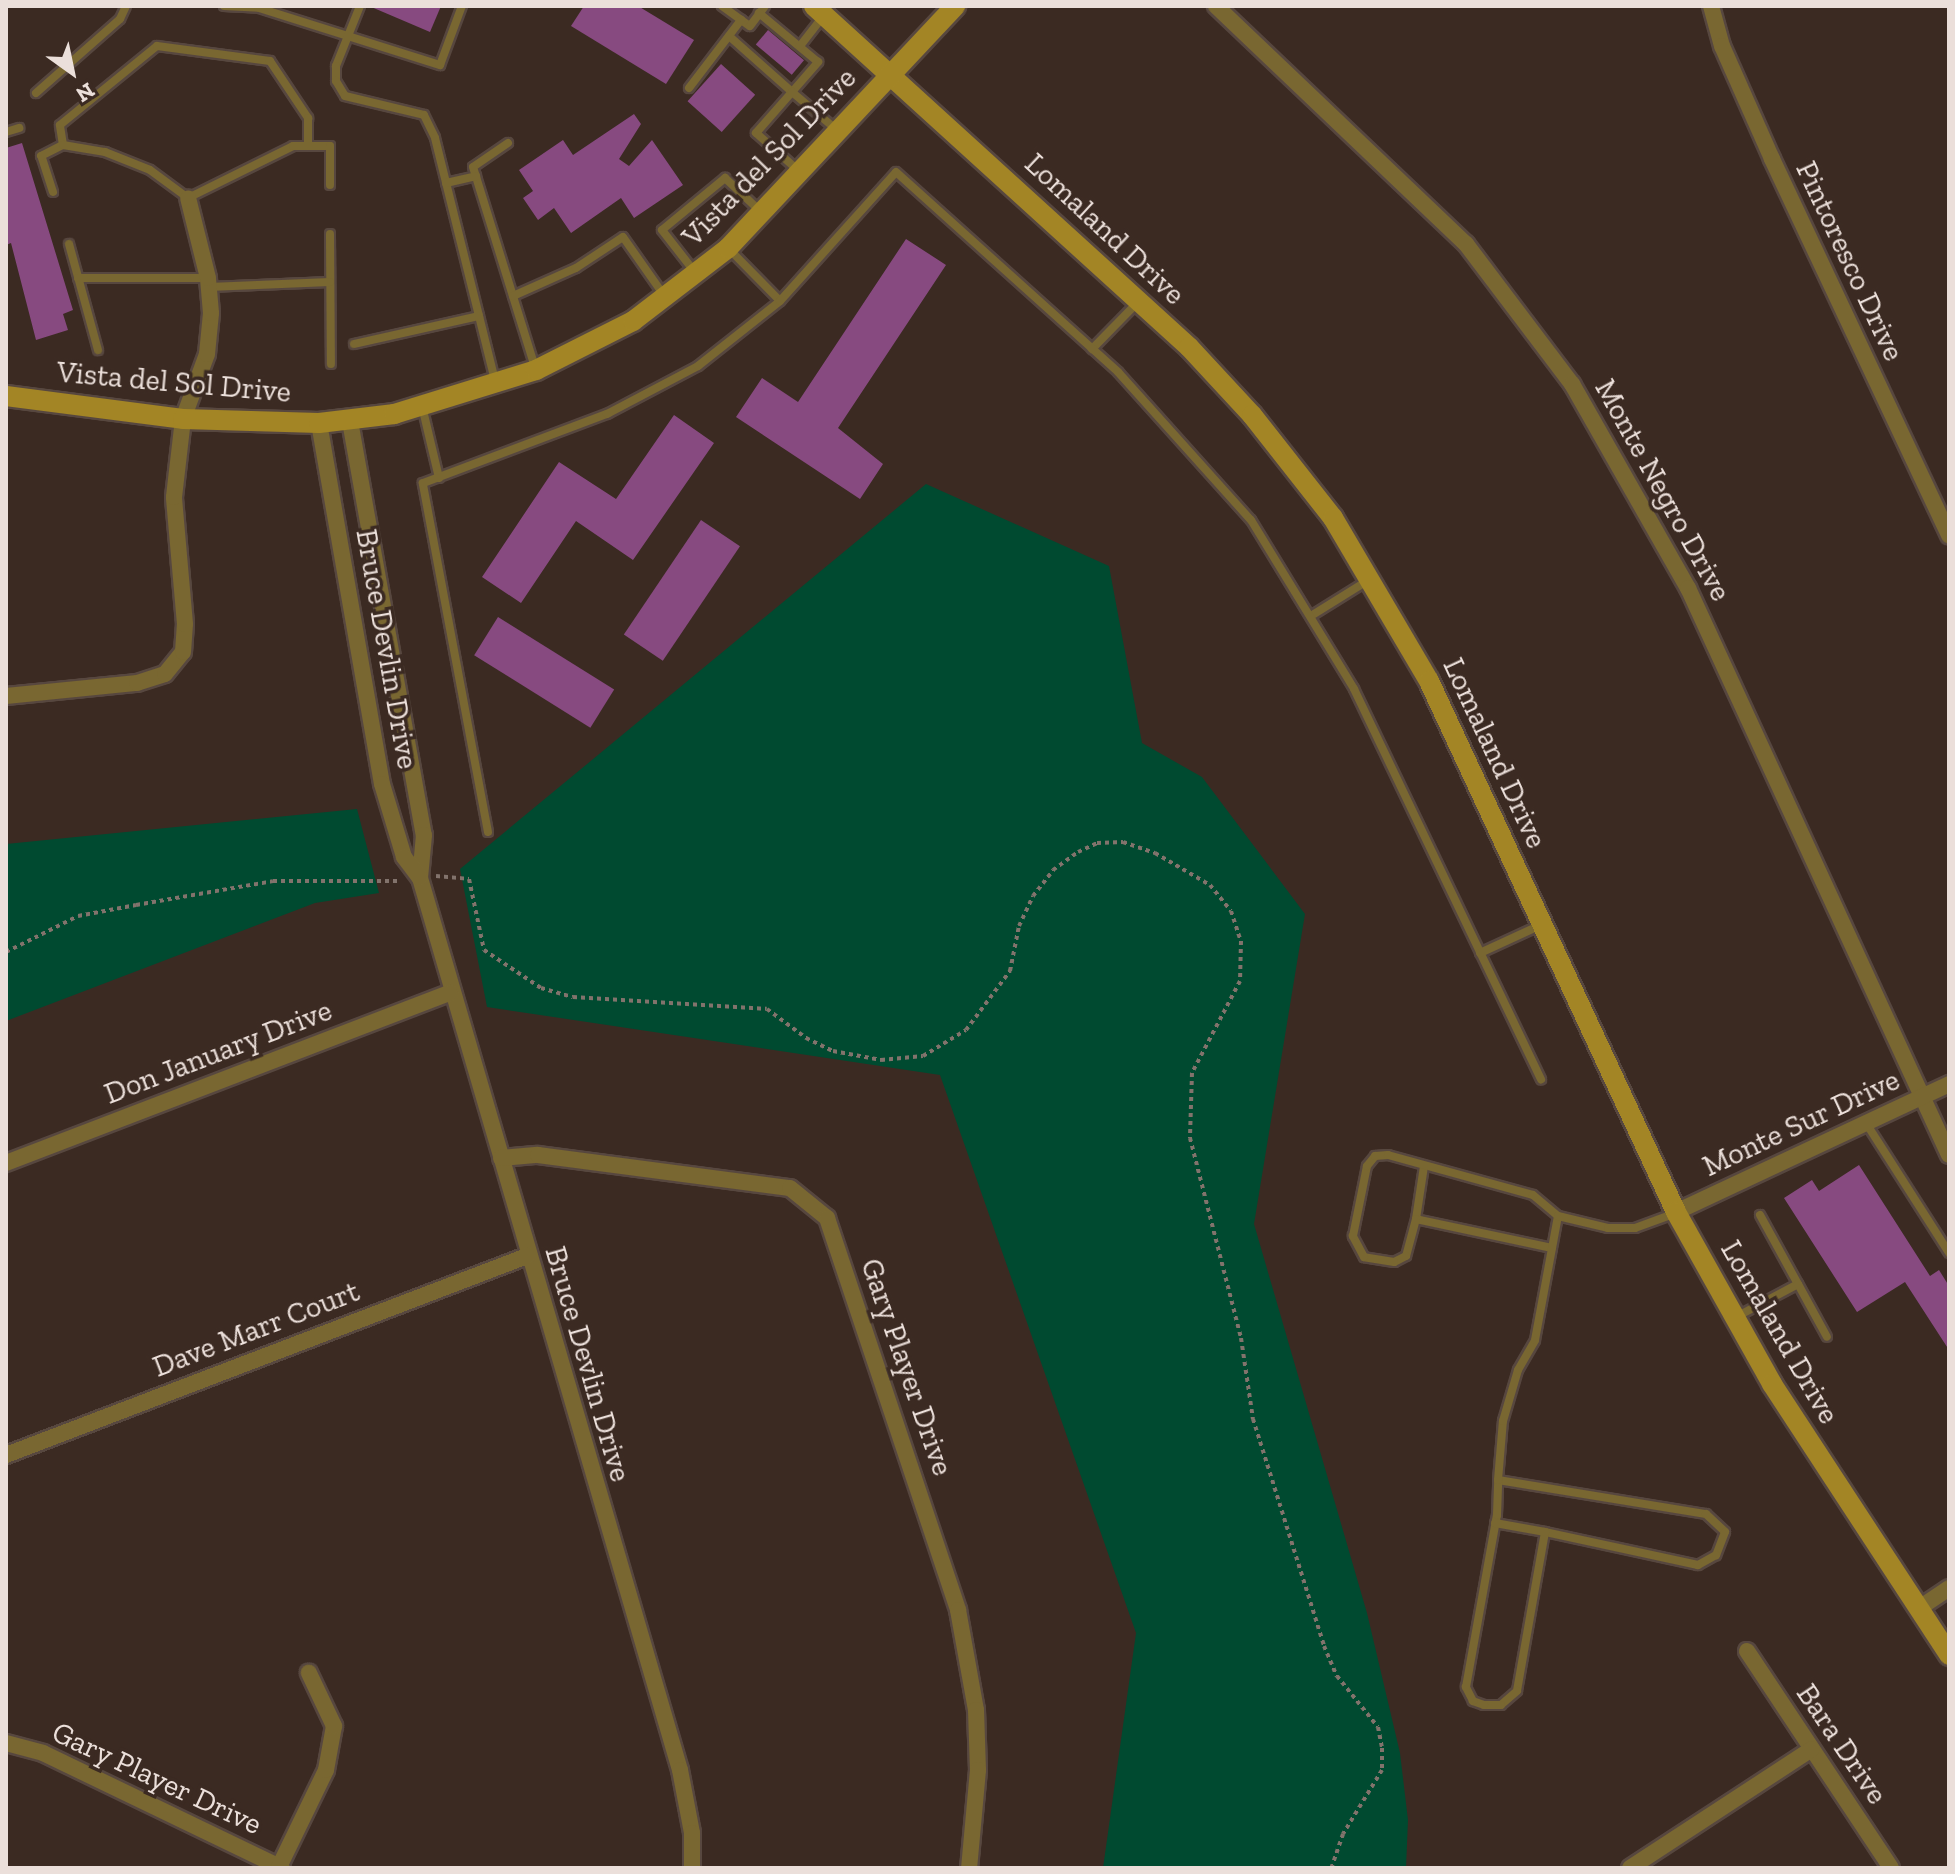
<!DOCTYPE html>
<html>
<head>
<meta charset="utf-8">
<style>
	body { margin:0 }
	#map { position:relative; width:1955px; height:1874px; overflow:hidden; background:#3b2a22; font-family:"Zilla Slab",serif }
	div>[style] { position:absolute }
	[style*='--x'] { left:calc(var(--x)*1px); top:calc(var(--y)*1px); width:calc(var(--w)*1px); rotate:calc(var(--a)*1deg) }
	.green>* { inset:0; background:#004a30 }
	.building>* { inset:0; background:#874a80; transform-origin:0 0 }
	.path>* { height:4px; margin-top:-2px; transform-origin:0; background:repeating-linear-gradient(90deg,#82736c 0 4px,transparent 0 8px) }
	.roads { filter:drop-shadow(2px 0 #57473f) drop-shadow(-2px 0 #57473f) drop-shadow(0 2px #57473f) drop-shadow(0 -2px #57473f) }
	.lane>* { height:8px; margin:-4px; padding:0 4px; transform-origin:4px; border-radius:4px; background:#796731 }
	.street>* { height:16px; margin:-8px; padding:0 8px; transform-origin:8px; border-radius:8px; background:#796731 }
	.secondary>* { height:20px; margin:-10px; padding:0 10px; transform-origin:10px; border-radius:10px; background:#a38525 }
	span { translate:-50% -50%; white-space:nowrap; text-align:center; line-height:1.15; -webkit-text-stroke:7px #3b2a22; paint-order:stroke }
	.street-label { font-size:30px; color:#ebdfda }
	.frame { position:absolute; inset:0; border:8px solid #ebdfda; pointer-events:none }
	.north { position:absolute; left:32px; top:32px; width:80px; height:80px; -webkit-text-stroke:6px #3b2a22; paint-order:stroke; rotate:147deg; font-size:22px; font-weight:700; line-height:32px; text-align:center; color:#ebdfda }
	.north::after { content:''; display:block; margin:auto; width:28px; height:36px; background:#ebdfda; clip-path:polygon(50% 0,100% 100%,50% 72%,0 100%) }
</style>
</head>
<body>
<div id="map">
	<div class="green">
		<i style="clip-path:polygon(926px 484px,1109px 566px,1142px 743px,1202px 777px,1305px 914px,1254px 1224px,1367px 1613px,1400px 1753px,1408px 1820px,1406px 1868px,1103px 1868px,1136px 1633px,940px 1075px,487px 1007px,460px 869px)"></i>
		<i style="clip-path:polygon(357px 809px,379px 893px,315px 903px,6px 1021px,6px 844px)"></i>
	</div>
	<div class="building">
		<i style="clip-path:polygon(369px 6px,441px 6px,430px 32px)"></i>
		<i style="clip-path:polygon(584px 6px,638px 6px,694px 40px,666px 84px,571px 26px)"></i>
		<i style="left:768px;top:30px;width:47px;height:19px;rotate:40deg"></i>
		<i style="left:721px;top:64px;width:46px;height:50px;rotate:42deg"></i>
		<i style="clip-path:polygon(634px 114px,641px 124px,619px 159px,629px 166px,652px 140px,683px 185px,634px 218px,621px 198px,571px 233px,554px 208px,538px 220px,523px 198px,533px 191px,519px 170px,563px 140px,573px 155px)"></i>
		<i style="clip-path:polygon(22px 143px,73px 310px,63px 314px,68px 330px,36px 340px,11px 243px,6px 245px,6px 148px)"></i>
		<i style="clip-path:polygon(906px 239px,946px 265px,838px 428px,883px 464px,860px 499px,736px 417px,762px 378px,798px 402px)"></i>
		<i style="clip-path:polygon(674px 415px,714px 443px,633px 560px,576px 521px,521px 603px,482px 577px,559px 462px,616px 499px)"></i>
		<i style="left:701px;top:520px;width:47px;height:138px;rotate:34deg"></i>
		<i style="left:498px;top:617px;width:137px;height:45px;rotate:32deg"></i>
		<i style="clip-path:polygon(1859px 1165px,1930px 1276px,1939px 1270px,1949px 1286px,1949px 1350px,1905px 1282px,1857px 1312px,1784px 1198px,1812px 1180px,1819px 1191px)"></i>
	</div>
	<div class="path">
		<i style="--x:436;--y:876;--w:33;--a:5"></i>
		<i style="--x:469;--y:879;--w:73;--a:78.1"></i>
		<i style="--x:484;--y:950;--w:69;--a:33.7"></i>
		<i style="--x:541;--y:988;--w:33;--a:16"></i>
		<i style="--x:573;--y:997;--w:194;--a:3.5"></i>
		<i style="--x:767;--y:1009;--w:49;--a:36.6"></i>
		<i style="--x:806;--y:1038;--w:30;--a:26"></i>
		<i style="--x:833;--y:1051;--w:49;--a:10.6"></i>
		<i style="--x:881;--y:1060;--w:42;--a:-5.4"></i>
		<i style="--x:923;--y:1056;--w:50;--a:-31.2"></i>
		<i style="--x:966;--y:1030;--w:74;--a:-53.3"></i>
		<i style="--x:1010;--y:971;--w:46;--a:-78.7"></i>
		<i style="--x:1019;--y:926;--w:33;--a:-65"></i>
		<i style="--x:1033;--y:896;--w:33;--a:-52"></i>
		<i style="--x:1053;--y:870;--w:31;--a:-36"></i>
		<i style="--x:1078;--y:852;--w:21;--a:-25"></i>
		<i style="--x:1097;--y:843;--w:26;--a:-2"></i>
		<i style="--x:1123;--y:842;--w:34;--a:19"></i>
		<i style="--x:1155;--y:853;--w:64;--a:30.2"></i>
		<i style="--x:1210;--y:885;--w:33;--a:51"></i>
		<i style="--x:1231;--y:911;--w:32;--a:72"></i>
		<i style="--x:1241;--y:941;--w:40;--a:91.4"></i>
		<i style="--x:1240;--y:981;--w:104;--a:117.6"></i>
		<i style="--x:1192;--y:1073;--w:65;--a:91.8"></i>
		<i style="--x:1190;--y:1138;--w:206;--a:75.7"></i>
		<i style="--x:1241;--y:1338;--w:82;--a:81.6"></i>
		<i style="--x:1253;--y:1419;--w:238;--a:72.6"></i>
		<i style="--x:1324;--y:1646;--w:33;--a:67"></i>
		<i style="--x:1337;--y:1676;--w:65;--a:51.2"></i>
		<i style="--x:1378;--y:1727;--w:21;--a:79"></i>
		<i style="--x:1382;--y:1748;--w:22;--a:90"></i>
		<i style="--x:1382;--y:1770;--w:75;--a:121.4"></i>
		<i style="--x:1343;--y:1834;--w:36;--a:109"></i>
		<i style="--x:6;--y:952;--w:80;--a:-26.6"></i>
		<i style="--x:78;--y:916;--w:59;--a:-10.7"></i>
		<i style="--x:136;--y:905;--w:139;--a:-9.9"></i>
		<i style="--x:273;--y:881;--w:127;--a:0"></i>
	</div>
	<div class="roads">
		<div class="lane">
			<i style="--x:224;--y:6;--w:35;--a:3"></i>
			<i style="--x:259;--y:8;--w:190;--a:17.5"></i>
			<i style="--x:440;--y:65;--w:63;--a:-69.6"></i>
			<i style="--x:360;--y:6;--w:65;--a:111.8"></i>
			<i style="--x:336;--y:66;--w:15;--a:90"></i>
			<i style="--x:336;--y:81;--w:17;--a:59"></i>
			<i style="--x:345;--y:96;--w:81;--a:13.5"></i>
			<i style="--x:424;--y:115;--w:25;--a:64"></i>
			<i style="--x:435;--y:138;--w:250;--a:76.1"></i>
			<i style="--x:722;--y:6;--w:34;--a:36"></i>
			<i style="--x:750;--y:26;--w:25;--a:-53"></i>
			<i style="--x:729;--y:36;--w:84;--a:41.6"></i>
			<i style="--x:792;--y:92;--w:40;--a:-49"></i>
			<i style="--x:818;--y:62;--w:77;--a:-140.3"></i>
			<i style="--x:800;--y:46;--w:39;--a:-52"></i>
			<i style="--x:689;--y:88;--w:86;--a:-52.6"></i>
			<i style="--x:36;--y:93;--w:112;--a:-41.4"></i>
			<i style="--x:120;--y:19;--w:14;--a:-65"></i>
			<i style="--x:6;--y:132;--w:14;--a:-17"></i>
			<i style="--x:508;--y:143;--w:42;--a:145.6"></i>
			<i style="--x:473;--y:167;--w:213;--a:72.8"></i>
			<i style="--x:63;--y:145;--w:20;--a:-99"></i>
			<i style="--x:60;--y:125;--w:125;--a:-39.2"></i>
			<i style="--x:157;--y:46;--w:114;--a:7.6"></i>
			<i style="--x:270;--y:61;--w:69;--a:56.3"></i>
			<i style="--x:308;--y:118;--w:26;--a:90"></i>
			<i style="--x:800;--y:172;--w:59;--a:-138.4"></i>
			<i style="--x:756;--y:133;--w:55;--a:-48.7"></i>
			<i style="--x:792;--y:92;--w:60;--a:40.3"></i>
			<i style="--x:446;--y:183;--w:31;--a:-13"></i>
			<i style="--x:53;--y:192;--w:38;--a:-108"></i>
			<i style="--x:41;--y:156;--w:25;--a:-27"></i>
			<i style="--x:63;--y:145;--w:43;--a:9.5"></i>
			<i style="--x:105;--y:152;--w:48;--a:21.8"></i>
			<i style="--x:150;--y:170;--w:47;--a:36.4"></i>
			<i style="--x:188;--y:198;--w:117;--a:-26.3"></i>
			<i style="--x:293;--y:146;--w:37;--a:0"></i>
			<i style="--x:330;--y:146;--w:39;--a:90"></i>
			<i style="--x:330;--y:234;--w:130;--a:89.6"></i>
			<i style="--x:69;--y:244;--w:110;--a:74.7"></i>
			<i style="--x:728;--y:248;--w:74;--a:45.5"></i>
			<i style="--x:694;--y:271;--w:52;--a:-128"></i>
			<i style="--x:662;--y:230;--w:82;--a:-39.5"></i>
			<i style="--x:725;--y:178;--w:48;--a:43.3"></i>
			<i style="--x:78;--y:278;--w:129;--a:0"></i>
			<i style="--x:209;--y:287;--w:121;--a:-2.4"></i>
			<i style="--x:513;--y:296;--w:69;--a:-24"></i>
			<i style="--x:576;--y:268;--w:56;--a:-33.4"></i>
			<i style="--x:623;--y:237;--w:70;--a:54.9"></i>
			<i style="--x:354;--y:344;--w:128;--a:-12.6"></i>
			<i style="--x:1092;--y:349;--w:67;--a:-45.6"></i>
			<i style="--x:422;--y:406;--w:74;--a:76.7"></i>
			<i style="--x:1314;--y:614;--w:62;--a:-31.9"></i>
			<i style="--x:488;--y:832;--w:355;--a:-100.6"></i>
			<i style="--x:423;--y:483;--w:197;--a:-20.6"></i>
			<i style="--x:607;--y:414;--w:103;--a:-27.8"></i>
			<i style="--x:698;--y:366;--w:105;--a:-38.4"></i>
			<i style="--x:780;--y:301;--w:173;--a:-48"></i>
			<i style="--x:896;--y:172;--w:299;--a:42"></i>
			<i style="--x:1118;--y:372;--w:199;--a:48.1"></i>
			<i style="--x:1251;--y:520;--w:198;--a:58.6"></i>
			<i style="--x:1354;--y:689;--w:433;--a:64.4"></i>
			<i style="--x:1480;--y:953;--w:67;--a:-24.7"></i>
			<i style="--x:1866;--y:1123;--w:154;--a:57.4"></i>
			<i style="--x:1760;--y:1215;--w:79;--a:61.2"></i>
			<i style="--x:1416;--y:1219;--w:54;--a:-81.4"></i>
			<i style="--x:1552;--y:1248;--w:139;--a:-168"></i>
			<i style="--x:1416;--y:1219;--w:38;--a:105"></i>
			<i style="--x:1406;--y:1256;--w:13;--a:153"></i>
			<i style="--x:1394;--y:1262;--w:30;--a:-171"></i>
			<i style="--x:1364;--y:1257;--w:24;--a:-118"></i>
			<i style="--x:1353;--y:1236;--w:71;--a:-78.7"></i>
			<i style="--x:1367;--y:1166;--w:13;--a:-51"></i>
			<i style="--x:1375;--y:1156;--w:13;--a:-4"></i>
			<i style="--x:1388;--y:1155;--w:150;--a:15.4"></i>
			<i style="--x:1533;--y:1195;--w:33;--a:40"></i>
			<i style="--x:1736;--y:1317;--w:70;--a:-28"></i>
			<i style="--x:1798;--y:1284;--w:60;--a:61.3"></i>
			<i style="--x:1498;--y:1480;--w:211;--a:9.3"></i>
			<i style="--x:1706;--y:1514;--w:26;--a:43"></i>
			<i style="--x:1725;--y:1532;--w:25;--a:111"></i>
			<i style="--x:1716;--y:1555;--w:21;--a:151"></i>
			<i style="--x:1698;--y:1565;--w:157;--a:-167.8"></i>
			<i style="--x:1545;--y:1532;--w:161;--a:100"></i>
			<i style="--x:1517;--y:1691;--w:21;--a:139"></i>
			<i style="--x:1501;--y:1705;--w:17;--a:180"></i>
			<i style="--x:1484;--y:1705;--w:12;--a:-160"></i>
			<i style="--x:1473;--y:1701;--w:16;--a:-117"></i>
			<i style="--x:1466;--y:1687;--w:175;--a:-79.8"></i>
			<i style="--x:1497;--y:1515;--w:35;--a:-88"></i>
			<i style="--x:1498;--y:1480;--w:59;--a:-85.2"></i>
			<i style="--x:1503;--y:1421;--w:53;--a:-73.6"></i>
			<i style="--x:1518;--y:1370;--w:34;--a:-60"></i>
			<i style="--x:1535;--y:1340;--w:126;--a:-79.5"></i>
			<i style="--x:1558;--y:1216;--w:51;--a:13.5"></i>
			<i style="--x:1608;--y:1228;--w:27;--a:0"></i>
			<i style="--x:1635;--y:1228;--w:44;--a:-20.1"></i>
			<i style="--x:1495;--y:1523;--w:51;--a:10.2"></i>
		</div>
		<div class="street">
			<i style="--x:1216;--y:6;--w:345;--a:43.6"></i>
			<i style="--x:1466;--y:244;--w:176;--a:52.9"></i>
			<i style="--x:1572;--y:384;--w:235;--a:60.4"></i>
			<i style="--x:1688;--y:588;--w:624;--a:65.28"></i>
			<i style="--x:1711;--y:6;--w:41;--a:74.6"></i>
			<i style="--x:1722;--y:46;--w:124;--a:66.1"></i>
			<i style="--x:1772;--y:159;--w:416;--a:64.8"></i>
			<i style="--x:350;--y:421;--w:421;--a:79.9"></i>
			<i style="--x:424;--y:835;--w:43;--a:95.3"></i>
			<i style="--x:420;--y:878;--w:929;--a:73.75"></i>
			<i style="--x:680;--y:1770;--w:64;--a:79.2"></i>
			<i style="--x:692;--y:1833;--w:35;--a:90"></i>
			<i style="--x:319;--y:423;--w:366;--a:80.1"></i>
			<i style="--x:382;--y:784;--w:76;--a:73.2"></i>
			<i style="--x:404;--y:857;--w:26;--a:53"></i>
			<i style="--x:6;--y:696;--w:132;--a:-5.7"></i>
			<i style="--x:137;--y:683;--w:29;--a:-18"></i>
			<i style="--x:165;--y:674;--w:28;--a:-51"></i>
			<i style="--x:183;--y:652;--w:28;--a:-86"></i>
			<i style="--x:185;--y:624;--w:127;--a:-95"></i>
			<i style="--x:174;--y:497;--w:79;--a:-83.4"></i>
			<i style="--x:183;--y:419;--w:69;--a:-69.7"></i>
			<i style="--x:207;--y:354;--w:41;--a:-84.4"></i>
			<i style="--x:211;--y:313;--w:35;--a:-95"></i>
			<i style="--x:208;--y:278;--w:82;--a:-104"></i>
			<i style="--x:501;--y:1158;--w:37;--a:-5"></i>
			<i style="--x:538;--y:1155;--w:254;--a:7.5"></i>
			<i style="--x:790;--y:1188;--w:48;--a:39"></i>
			<i style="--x:827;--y:1218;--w:413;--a:71.5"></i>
			<i style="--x:958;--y:1610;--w:102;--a:79.8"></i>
			<i style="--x:976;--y:1710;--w:60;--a:88.1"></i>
			<i style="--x:978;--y:1770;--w:98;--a:95.2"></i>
			<i style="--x:6;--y:1163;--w:475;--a:-21"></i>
			<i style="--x:1676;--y:1212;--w:302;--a:-25.1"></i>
			<i style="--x:6;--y:1455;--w:558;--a:-20.9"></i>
			<i style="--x:1918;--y:1609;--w:37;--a:-34"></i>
			<i style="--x:1747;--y:1651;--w:260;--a:56.4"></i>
			<i style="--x:6;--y:1743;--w:38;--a:15"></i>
			<i style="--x:43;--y:1753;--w:265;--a:25.7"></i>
			<i style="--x:279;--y:1867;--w:108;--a:-64.1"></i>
			<i style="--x:326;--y:1770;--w:45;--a:-79.7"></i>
			<i style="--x:334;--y:1726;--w:59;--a:-115.3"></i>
			<i style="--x:1630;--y:1868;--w:217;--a:-33.2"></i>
		</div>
		<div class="secondary">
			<i style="--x:814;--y:6;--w:507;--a:42.28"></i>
			<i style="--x:1189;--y:347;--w:93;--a:47.2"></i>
			<i style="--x:1252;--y:415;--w:131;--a:51.8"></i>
			<i style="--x:1333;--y:518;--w:189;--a:59.5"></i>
			<i style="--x:1429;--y:681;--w:586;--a:65.05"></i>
			<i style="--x:1676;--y:1212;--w:197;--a:60.8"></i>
			<i style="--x:1772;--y:1384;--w:324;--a:56.8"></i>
			<i style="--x:6;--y:396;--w:178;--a:7.4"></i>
			<i style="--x:183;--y:419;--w:136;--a:1.7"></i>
			<i style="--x:319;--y:423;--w:76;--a:-6.8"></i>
			<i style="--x:394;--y:414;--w:149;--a:-17.2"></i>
			<i style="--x:536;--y:370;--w:109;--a:-26.8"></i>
			<i style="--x:633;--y:321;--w:120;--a:-37.5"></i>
			<i style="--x:728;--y:248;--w:332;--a:-46.8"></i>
		</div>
	</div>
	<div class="street-label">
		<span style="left:769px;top:157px;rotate:-46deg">Vista del Sol Drive</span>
		<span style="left:1105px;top:229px;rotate:43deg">Lomaland Drive</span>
		<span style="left:1850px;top:261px;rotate:65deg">Pintoresco Drive</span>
		<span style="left:174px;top:382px;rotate:5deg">Vista del Sol Drive</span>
		<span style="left:1663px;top:490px;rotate:61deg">Monte Negro Drive</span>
		<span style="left:387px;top:649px;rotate:80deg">Bruce Devlin Drive</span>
		<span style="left:1495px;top:753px;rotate:65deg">Lomaland Drive</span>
		<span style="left:218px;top:1052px;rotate:-21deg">Don January Drive</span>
		<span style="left:1801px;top:1123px;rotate:-25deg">Monte Sur Drive</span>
		<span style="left:256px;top:1329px;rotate:-21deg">Dave Marr Court</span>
		<span style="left:1780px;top:1332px;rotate:60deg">Lomaland Drive</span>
		<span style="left:588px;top:1364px;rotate:74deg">Bruce Devlin Drive</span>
		<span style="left:907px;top:1367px;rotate:71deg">Gary Player Drive</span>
		<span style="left:1842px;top:1744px;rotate:56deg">Bara Drive</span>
		<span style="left:157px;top:1778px;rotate:25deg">Gary Player Drive</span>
	</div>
	<div class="frame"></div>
	<div class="north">N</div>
</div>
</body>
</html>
